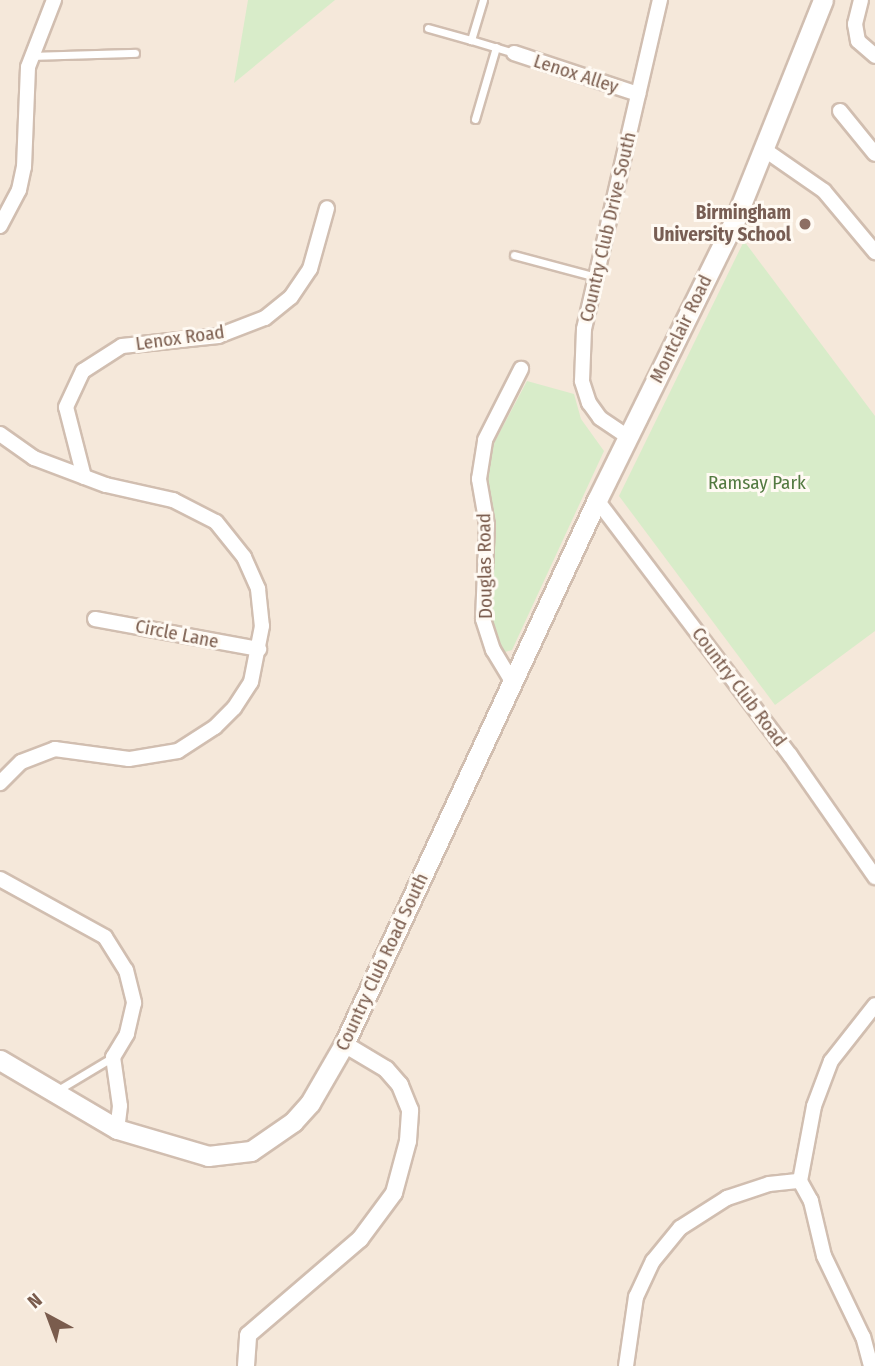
<!DOCTYPE html>
<html>
<head>
<meta charset="utf-8">
<style>
	body { margin:0 }
	#map { position:relative; width:875px; height:1366px; overflow:hidden; background:#fdf6ec; font-family:"Fira Sans Condensed",sans-serif }
	div>[style] { position:absolute }
	[style*='--x'] { left:calc(var(--x)*1px); top:calc(var(--y)*1px); width:calc(var(--w)*1px); rotate:calc(var(--a)*1deg) }
	.residential>* { inset:0; background:#f5e8da; transform-origin:0 0 }
	.green>* { inset:0; background:#d8ecc9 }
	.roads { filter:drop-shadow(2px 0 #d1beb0) drop-shadow(-2px 0 #d1beb0) drop-shadow(0 2px #d1beb0) drop-shadow(0 -2px #d1beb0) }
	.service>* { height:7px; margin:-3.5px; padding:0 3.5px; transform-origin:3.5px; border-radius:3.5px; background:#fff }
	.minor>* { height:14px; margin:-7px; padding:0 7px; transform-origin:7px; border-radius:7px; background:#fff }
	.tertiary>* { height:16px; margin:-8px; padding:0 8px; transform-origin:8px; border-radius:8px; background:#fff }
	.secondary>* { height:19px; margin:-9.5px; padding:0 9.5px; transform-origin:9.5px; border-radius:9.5px; background:#fff }
	.dots>* { width:19px; height:19px; translate:-50% -50%; box-sizing:border-box; border:4px solid #fffaf3; border-radius:50% }
	span { translate:-50% -50%; white-space:nowrap; text-align:center; line-height:1.15; -webkit-text-stroke:6px #fffaf3; paint-order:stroke }
	.street-label { font-size:19px; color:#7a5c4d }
	.education-label { font-size:19px; color:#785e54; font-weight:700 }
	.right { translate:-100% -50%; text-align:right }
	.park-label { font-size:19px; color:#537a41 }
	.north { position:absolute; left:14px; top:1282px; width:70px; height:70px; -webkit-text-stroke:5px #fffaf3; paint-order:stroke; rotate:319deg; font-size:19px; font-weight:700; line-height:28px; text-align:center; color:#7a5c4d }
	.north::after { content:''; display:block; margin:auto; width:24px; height:32px; background:#7a5c4d; clip-path:polygon(50% 0,100% 100%,50% 72%,0 100%) }
</style>
</head>
<body>
<div id="map">
	<div class="residential">
		<i style="left:0;top:0;width:875px;height:1366px"></i>
	</div>
	<div class="green">
		<i style="clip-path:polygon(248px 0,335px 0,234px 83px)"></i>
		<i style="clip-path:polygon(744px 241px,875px 416px,875px 631px,775px 705px,619px 496px)"></i>
		<i style="clip-path:polygon(527px 381px,574px 394px,581px 419px,604px 451px,512px 650px,505px 652px,489px 629px,486px 458px)"></i>
	</div>
	<div class="roads">
		<div class="service">
			<i style="--x:483;--y:0;--w:42;--a:106.7"></i>
			<i style="--x:471;--y:40;--w:45;--a:16.8"></i>
			<i style="--x:428;--y:28;--w:45;--a:15.6"></i>
			<i style="--x:33;--y:56;--w:102;--a:-1.7"></i>
			<i style="--x:475;--y:119;--w:75;--a:-73.7"></i>
			<i style="--x:514;--y:255;--w:85;--a:15"></i>
			<i style="--x:58;--y:1090;--w:64;--a:-31"></i>
		</div>
		<div class="minor">
			<i style="--x:861;--y:0;--w:25;--a:104"></i>
			<i style="--x:855;--y:24;--w:17;--a:80"></i>
			<i style="--x:858;--y:41;--w:23;--a:41"></i>
			<i style="--x:514;--y:53;--w:131;--a:18.3"></i>
			<i style="--x:840;--y:111;--w:55;--a:50.9"></i>
			<i style="--x:765;--y:150;--w:72;--a:34.8"></i>
			<i style="--x:824;--y:191;--w:80;--a:50.1"></i>
			<i style="--x:0;--y:226;--w:41;--a:-62.2"></i>
			<i style="--x:19;--y:190;--w:24;--a:-78"></i>
			<i style="--x:24;--y:167;--w:100;--a:-87.7"></i>
			<i style="--x:28;--y:67;--w:72;--a:-68.8"></i>
			<i style="--x:0;--y:434;--w:42;--a:35.2"></i>
			<i style="--x:34;--y:458;--w:77;--a:20.6"></i>
			<i style="--x:106;--y:485;--w:69;--a:12.6"></i>
			<i style="--x:173;--y:500;--w:48;--a:27.1"></i>
			<i style="--x:216;--y:522;--w:45;--a:51.3"></i>
			<i style="--x:244;--y:557;--w:35;--a:66"></i>
			<i style="--x:258;--y:589;--w:37;--a:84"></i>
			<i style="--x:262;--y:626;--w:57;--a:101.1"></i>
			<i style="--x:251;--y:682;--w:31;--a:123"></i>
			<i style="--x:234;--y:708;--w:27;--a:135"></i>
			<i style="--x:215;--y:727;--w:44;--a:147"></i>
			<i style="--x:178;--y:751;--w:50;--a:170.7"></i>
			<i style="--x:129;--y:759;--w:75;--a:-172.3"></i>
			<i style="--x:55;--y:749;--w:36;--a:159"></i>
			<i style="--x:21;--y:762;--w:30;--a:135"></i>
			<i style="--x:628;--y:437;--w:34;--a:-146"></i>
			<i style="--x:600;--y:418;--w:19;--a:-126"></i>
			<i style="--x:589;--y:403;--w:23;--a:-108"></i>
			<i style="--x:582;--y:381;--w:52;--a:-87.8"></i>
			<i style="--x:584;--y:329;--w:338;--a:-77"></i>
			<i style="--x:84;--y:477;--w:72;--a:-104.4"></i>
			<i style="--x:66;--y:407;--w:40;--a:-65"></i>
			<i style="--x:83;--y:371;--w:46;--a:-32.7"></i>
			<i style="--x:122;--y:346;--w:97;--a:-5.9"></i>
			<i style="--x:218;--y:336;--w:50;--a:-21"></i>
			<i style="--x:265;--y:318;--w:33;--a:-39"></i>
			<i style="--x:291;--y:297;--w:34;--a:-56"></i>
			<i style="--x:310;--y:269;--w:63;--a:-74.4"></i>
			<i style="--x:597;--y:500;--w:320;--a:52.9"></i>
			<i style="--x:790;--y:755;--w:149;--a:55.1"></i>
			<i style="--x:95;--y:619;--w:167;--a:10.4"></i>
			<i style="--x:513;--y:683;--w:39;--a:-121"></i>
			<i style="--x:493;--y:650;--w:33;--a:-108"></i>
			<i style="--x:483;--y:619;--w:94;--a:-87.6"></i>
			<i style="--x:487;--y:525;--w:47;--a:-99.9"></i>
			<i style="--x:479;--y:479;--w:39;--a:-81"></i>
			<i style="--x:485;--y:440;--w:80;--a:-63.1"></i>
			<i style="--x:0;--y:879;--w:120;--a:28.9"></i>
			<i style="--x:105;--y:937;--w:39;--a:58"></i>
			<i style="--x:126;--y:970;--w:34;--a:76"></i>
			<i style="--x:134;--y:1003;--w:32;--a:103"></i>
			<i style="--x:127;--y:1034;--w:27;--a:121"></i>
			<i style="--x:113;--y:1057;--w:49;--a:81.9"></i>
			<i style="--x:120;--y:1106;--w:23;--a:97"></i>
			<i style="--x:626;--y:1366;--w:70;--a:-81.8"></i>
			<i style="--x:636;--y:1297;--w:40;--a:-65"></i>
			<i style="--x:653;--y:1261;--w:43;--a:-50.7"></i>
			<i style="--x:680;--y:1228;--w:56;--a:-32.6"></i>
			<i style="--x:727;--y:1198;--w:44;--a:-18.4"></i>
			<i style="--x:769;--y:1184;--w:31;--a:-6"></i>
			<i style="--x:871;--y:1366;--w:30;--a:-105"></i>
			<i style="--x:863;--y:1337;--w:90;--a:-115.7"></i>
			<i style="--x:824;--y:1256;--w:57;--a:-103.3"></i>
			<i style="--x:811;--y:1201;--w:23;--a:-119"></i>
			<i style="--x:800;--y:1181;--w:76;--a:-79.4"></i>
			<i style="--x:814;--y:1106;--w:48;--a:-69.3"></i>
			<i style="--x:831;--y:1061;--w:71;--a:-51.8"></i>
		</div>
		<div class="tertiary">
			<i style="--x:246;--y:1366;--w:31;--a:-86"></i>
			<i style="--x:248;--y:1335;--w:148;--a:-40.6"></i>
			<i style="--x:360;--y:1239;--w:57;--a:-53.5"></i>
			<i style="--x:394;--y:1193;--w:54;--a:-74.9"></i>
			<i style="--x:408;--y:1141;--w:31;--a:-86"></i>
			<i style="--x:410;--y:1110;--w:27;--a:-112"></i>
			<i style="--x:400;--y:1085;--w:21;--a:-131"></i>
			<i style="--x:386;--y:1069;--w:49;--a:-149.2"></i>
		</div>
		<div class="secondary">
			<i style="--x:0;--y:1060;--w:136;--a:30.5"></i>
			<i style="--x:117;--y:1129;--w:95;--a:16.5"></i>
			<i style="--x:208;--y:1156;--w:43;--a:-6.6"></i>
			<i style="--x:251;--y:1151;--w:51;--a:-34.6"></i>
			<i style="--x:293;--y:1122;--w:25;--a:-48"></i>
			<i style="--x:310;--y:1103;--w:68;--a:-60"></i>
			<i style="--x:344;--y:1044;--w:600;--a:-65.06"></i>
			<i style="--x:597;--y:500;--w:312;--a:-63.8"></i>
			<i style="--x:735;--y:220;--w:237;--a:-68.2"></i>
		</div>
	</div>
	<div class="dots">
		<i style="left:805px;top:224px;background:#8d6e63"></i>
	</div>
	<div class="street-label">
		<span style="left:576px;top:74px;rotate:18deg">Lenox Alley</span>
		<span style="left:608px;top:227px;rotate:-77deg">Country Club Drive South</span>
		<span style="left:681px;top:329px;rotate:-64deg">Montclair Road</span>
		<span style="left:180px;top:338px;rotate:-8deg">Lenox Road</span>
		<span style="left:485px;top:566px;rotate:-91deg">Douglas Road</span>
		<span style="left:177px;top:634px;rotate:11deg">Circle Lane</span>
		<span style="left:739px;top:687px;rotate:53deg">Country Club Road</span>
		<span style="left:382px;top:962px;rotate:-65deg">Country Club Road South</span>
	</div>
	<div class="education-label">
		<span class="right" style="left:791px;top:224px">Birmingham<br>University School</span>
	</div>
	<div class="park-label">
		<span style="left:757px;top:483px">Ramsay Park</span>
	</div>
	<div class="north">N</div>
</div>
</body>
</html>
